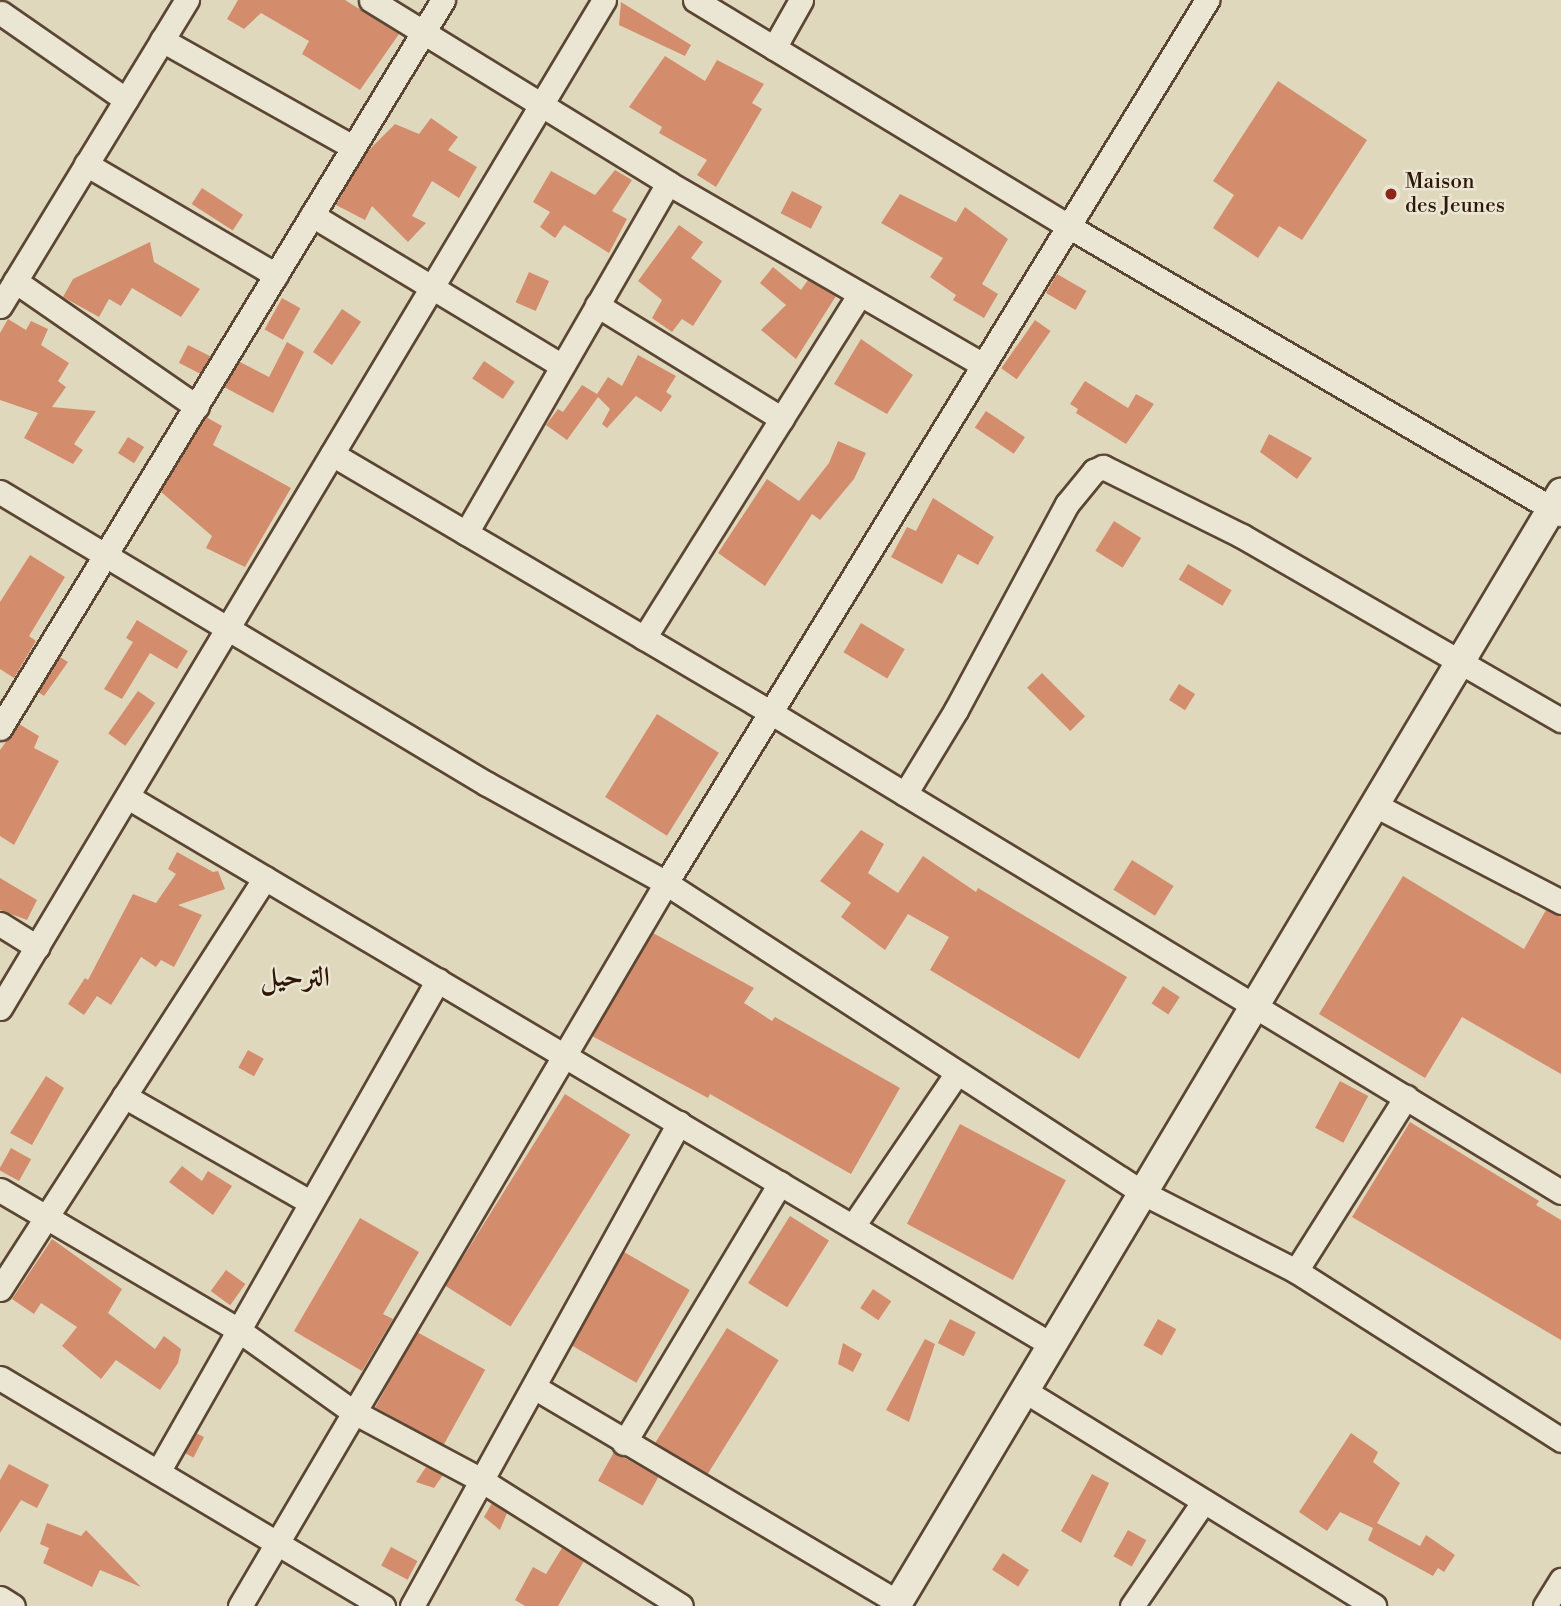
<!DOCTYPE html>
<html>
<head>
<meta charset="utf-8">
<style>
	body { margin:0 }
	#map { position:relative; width:1561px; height:1606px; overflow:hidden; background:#e0d8bd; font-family:"Libre Bodoni",Amiri,serif }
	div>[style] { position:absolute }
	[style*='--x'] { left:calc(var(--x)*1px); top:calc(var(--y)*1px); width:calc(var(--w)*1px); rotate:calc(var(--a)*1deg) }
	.building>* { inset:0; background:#d38d6d; transform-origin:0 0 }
	.roads { filter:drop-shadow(2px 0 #5b4633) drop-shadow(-2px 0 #5b4633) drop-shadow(0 2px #5b4633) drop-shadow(0 -2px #5b4633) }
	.minor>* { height:23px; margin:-11.5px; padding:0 11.5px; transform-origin:11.5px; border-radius:11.5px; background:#ebe6d4 }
	.tertiary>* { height:28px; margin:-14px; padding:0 14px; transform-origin:14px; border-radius:14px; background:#ebe6d4 }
	.dots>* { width:19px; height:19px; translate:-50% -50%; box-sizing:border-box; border:4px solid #ebe6d4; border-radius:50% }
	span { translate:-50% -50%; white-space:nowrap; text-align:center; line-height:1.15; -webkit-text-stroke:5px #ebe6d4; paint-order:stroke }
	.poi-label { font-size:21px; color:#2f1605 }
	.left { translate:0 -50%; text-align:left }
	.district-label { font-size:28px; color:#2f1605; font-weight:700 }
</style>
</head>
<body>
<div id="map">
	<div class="building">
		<i style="clip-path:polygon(238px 0,345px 0,399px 34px,360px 90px,302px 54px,309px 41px,261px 13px,244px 29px,227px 19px)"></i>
		<i style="clip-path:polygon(621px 2px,691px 45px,685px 56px,619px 25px)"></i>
		<i style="clip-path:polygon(665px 56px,705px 81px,717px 60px,764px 84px,752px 103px,762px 109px,716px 187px,697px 175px,707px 160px,659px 133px,662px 127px,629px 107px)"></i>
		<i style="clip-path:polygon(1278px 81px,1367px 140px,1302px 240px,1279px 226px,1258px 258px,1213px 228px,1234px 195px,1213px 181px)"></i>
		<i style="clip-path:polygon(431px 118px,458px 137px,448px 150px,477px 167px,459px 198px,432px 181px,412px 216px,426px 223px,408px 242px,372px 206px,365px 220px,336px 205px,366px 153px,395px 124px,419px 134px)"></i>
		<i style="clip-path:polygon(615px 170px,632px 180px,612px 211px,627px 219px,609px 253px,564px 225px,555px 238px,540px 227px,550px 212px,533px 202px,551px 171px,595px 195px)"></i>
		<i style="left:202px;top:188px;width:49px;height:19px;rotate:33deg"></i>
		<i style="left:792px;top:191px;width:34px;height:25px;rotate:27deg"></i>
		<i style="clip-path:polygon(900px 194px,956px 222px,965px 207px,1008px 239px,982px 284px,998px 294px,984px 318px,953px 300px,956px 295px,930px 277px,943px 258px,881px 223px)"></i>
		<i style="clip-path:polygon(679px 225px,703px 242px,691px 258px,722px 281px,693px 326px,682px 319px,672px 332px,652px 318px,662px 300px,638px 281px)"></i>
		<i style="clip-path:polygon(150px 242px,154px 262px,200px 289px,181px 317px,132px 288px,121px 306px,109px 299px,99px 317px,63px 297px,73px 279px)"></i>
		<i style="clip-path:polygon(773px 267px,801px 290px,808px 280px,836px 296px,796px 359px,761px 330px,786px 305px,760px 283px)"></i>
		<i style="left:529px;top:272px;width:22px;height:33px;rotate:24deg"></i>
		<i style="left:1057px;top:274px;width:34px;height:22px;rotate:30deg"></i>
		<i style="left:282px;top:298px;width:21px;height:36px;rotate:29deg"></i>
		<i style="left:342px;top:309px;width:23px;height:52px;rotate:34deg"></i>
		<i style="clip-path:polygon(8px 319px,26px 330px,31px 321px,48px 329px,41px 345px,69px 363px,58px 381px,66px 387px,52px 407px,96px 411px,74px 444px,83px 450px,73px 464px,24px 438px,38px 413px,0 400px,0 333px)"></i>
		<i style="left:1035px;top:320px;width:19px;height:59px;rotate:35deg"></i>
		<i style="clip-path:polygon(861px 339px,913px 375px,887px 414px,834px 384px)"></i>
		<i style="clip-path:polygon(287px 342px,304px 352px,273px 413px,224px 387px,240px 362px,269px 377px)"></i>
		<i style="left:188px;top:345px;width:25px;height:20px;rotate:27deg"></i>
		<i style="clip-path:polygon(638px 355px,676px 376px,666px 392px,672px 396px,661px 412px,636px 396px,607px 428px,602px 424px,610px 409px,598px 397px,567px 440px,546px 425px,558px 409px,563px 412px,582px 385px,597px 394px,608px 377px,622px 386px)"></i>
		<i style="left:484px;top:361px;width:37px;height:21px;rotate:34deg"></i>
		<i style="clip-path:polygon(1085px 381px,1128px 408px,1136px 394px,1154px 404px,1126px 444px,1076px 413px,1078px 409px,1070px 404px)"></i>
		<i style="left:986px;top:411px;width:47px;height:20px;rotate:34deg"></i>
		<i style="clip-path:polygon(206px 417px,222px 426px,213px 445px,291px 488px,245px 567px,206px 548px,212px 536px,160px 491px)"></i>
		<i style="clip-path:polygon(1269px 434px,1312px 458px,1297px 479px,1260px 452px)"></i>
		<i style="left:128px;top:437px;width:19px;height:19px;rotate:32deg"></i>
		<i style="clip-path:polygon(838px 441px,866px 453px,854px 479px,820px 520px,812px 514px,765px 586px,718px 553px,767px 479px,799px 501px,829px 463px)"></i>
		<i style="clip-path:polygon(933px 498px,994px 537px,978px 565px,958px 554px,942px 584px,891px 557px,907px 527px,916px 531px)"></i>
		<i style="left:1114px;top:521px;width:32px;height:35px;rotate:32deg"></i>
		<i style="clip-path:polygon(30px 555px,65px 577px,29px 636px,36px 641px,14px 678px,0 669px,0 602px)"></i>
		<i style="left:1188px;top:564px;width:51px;height:18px;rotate:31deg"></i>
		<i style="clip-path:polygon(137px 620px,188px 651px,177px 669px,150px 653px,122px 699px,104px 689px,133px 642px,126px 638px)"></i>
		<i style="left:861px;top:623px;width:51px;height:34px;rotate:31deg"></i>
		<i style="clip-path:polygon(60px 657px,68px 662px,44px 696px,38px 692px)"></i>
		<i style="left:1042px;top:673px;width:61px;height:21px;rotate:45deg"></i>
		<i style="left:1179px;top:684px;width:19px;height:19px;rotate:32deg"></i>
		<i style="left:138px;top:691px;width:21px;height:52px;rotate:35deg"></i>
		<i style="left:657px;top:714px;width:73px;height:98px;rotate:32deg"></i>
		<i style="clip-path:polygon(19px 724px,39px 736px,34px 748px,59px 761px,14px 845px,0 836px,0 750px)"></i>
		<i style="clip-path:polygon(861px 830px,884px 844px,868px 873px,898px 893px,923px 856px,976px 892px,978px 888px,1127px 977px,1079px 1059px,930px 970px,949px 937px,908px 914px,885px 950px,841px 917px,851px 903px,820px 881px)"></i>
		<i style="clip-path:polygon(177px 852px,213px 872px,218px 871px,225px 889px,178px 905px,202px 915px,174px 967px,161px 960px,156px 967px,141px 957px,111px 1005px,97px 996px,84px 1015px,68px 1004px,85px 978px,88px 980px,133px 894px,156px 903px,176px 874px,168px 869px)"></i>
		<i style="left:1132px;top:860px;width:49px;height:35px;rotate:32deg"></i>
		<i style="clip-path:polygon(1403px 876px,1524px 949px,1546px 910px,1561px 916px,1561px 1074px,1462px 1017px,1425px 1078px,1319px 1014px)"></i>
		<i style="clip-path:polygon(0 878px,37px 900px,27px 920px,0 910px)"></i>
		<i style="clip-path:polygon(653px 933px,754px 988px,744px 1003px,772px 1021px,775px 1017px,900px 1088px,851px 1174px,710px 1094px,708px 1098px,592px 1036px)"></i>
		<i style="left:1163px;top:986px;width:20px;height:21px;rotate:33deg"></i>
		<i style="left:248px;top:1050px;width:18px;height:20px;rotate:29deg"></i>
		<i style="clip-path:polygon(46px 1076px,64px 1088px,32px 1145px,10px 1133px)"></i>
		<i style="left:1340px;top:1081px;width:32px;height:53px;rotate:28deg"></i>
		<i style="left:565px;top:1094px;width:77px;height:226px;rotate:32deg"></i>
		<i style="clip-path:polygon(1410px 1122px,1539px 1201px,1536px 1205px,1561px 1220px,1561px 1340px,1352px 1217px)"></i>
		<i style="left:960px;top:1124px;width:120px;height:113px;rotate:28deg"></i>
		<i style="left:11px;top:1148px;width:23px;height:25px;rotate:29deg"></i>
		<i style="clip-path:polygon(182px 1166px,202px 1181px,208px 1171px,232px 1186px,213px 1215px,169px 1182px)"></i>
		<i style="left:790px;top:1216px;width:46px;height:79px;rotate:32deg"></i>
		<i style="clip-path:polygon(360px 1218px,419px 1252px,383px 1314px,393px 1319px,362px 1371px,294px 1331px)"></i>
		<i style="clip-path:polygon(52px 1239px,122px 1289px,108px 1313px,155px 1349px,164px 1336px,181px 1349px,178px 1363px,160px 1390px,116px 1360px,101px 1379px,62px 1346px,77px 1327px,41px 1303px,34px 1314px,12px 1299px)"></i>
		<i style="left:624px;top:1252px;width:76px;height:107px;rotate:30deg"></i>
		<i style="left:226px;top:1270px;width:24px;height:26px;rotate:36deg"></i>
		<i style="left:873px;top:1289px;width:22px;height:23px;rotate:34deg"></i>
		<i style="left:950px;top:1319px;width:29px;height:27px;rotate:27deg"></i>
		<i style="left:1158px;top:1319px;width:21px;height:30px;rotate:29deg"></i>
		<i style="left:727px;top:1328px;width:61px;height:135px;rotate:32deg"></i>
		<i style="left:417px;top:1332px;width:78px;height:86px;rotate:29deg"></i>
		<i style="clip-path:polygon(925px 1339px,935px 1344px,909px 1422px,886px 1410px)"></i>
		<i style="clip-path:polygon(843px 1343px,862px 1354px,853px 1372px,838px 1364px)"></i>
		<i style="left:196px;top:1433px;width:9px;height:23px;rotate:27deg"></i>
		<i style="clip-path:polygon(1351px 1433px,1378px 1452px,1373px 1462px,1400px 1483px,1377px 1523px,1420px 1546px,1426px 1535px,1455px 1555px,1444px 1572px,1438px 1568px,1433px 1576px,1380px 1547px,1368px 1540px,1373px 1528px,1340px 1512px,1327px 1531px,1299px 1512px)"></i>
		<i style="left:614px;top:1452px;width:51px;height:33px;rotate:29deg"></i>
		<i style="clip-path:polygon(9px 1464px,49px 1485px,37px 1508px,21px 1500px,0 1533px,0 1480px)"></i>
		<i style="clip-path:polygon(426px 1467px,443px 1475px,434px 1488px,416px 1482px)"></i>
		<i style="clip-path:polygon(1092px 1474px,1109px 1483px,1081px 1543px,1061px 1531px)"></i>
		<i style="clip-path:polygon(492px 1503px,507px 1513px,500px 1530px,484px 1517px)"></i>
		<i style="clip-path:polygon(47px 1523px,81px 1536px,86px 1530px,141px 1587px,100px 1570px,92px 1587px,43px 1563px,49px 1548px,40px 1544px)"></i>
		<i style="left:1128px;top:1530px;width:21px;height:30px;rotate:29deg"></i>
		<i style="left:391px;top:1547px;width:30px;height:21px;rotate:28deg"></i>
		<i style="clip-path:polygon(562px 1548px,584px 1561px,558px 1606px,525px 1606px,515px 1600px,533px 1567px,546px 1574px)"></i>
		<i style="left:1003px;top:1553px;width:31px;height:20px;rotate:33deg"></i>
	</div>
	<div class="roads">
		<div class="minor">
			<i style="--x:371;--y:0;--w:349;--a:31.6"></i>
			<i style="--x:668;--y:183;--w:364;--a:30"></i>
			<i style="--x:695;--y:0;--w:436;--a:31.2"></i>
			<i style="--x:1068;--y:226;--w:571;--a:30.29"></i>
			<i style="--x:1;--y:13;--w:152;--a:34.8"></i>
			<i style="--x:162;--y:40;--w:219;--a:29.3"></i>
			<i style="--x:774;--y:48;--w:55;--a:-60.6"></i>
			<i style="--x:86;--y:164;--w:220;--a:30.3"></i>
			<i style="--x:312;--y:215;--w:292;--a:31.1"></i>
			<i style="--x:15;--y:281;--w:221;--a:34.7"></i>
			<i style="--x:597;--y:305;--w:217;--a:31.6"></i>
			<i style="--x:0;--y:306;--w:359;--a:-58.6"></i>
			<i style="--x:332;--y:454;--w:508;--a:30.5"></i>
			<i style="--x:770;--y:712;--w:925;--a:31.25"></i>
			<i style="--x:0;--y:492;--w:568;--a:30.95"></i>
			<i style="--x:487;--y:784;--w:205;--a:28.9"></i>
			<i style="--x:666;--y:883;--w:569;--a:33.02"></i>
			<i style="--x:1143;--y:1193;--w:172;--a:27"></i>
			<i style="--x:1296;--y:1271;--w:314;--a:32.5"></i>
			<i style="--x:466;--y:533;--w:404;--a:-60"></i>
			<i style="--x:644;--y:638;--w:406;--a:-57.9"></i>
			<i style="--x:0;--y:728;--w:852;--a:-58.68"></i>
			<i style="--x:905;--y:794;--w:98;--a:-58.7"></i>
			<i style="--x:956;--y:710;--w:234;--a:-61.7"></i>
			<i style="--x:1067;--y:504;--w:43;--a:-50.7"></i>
			<i style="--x:1094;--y:471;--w:10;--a:-24"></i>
			<i style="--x:1103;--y:467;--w:155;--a:26.4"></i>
			<i style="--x:1242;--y:536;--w:368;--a:30"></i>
			<i style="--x:128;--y:797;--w:1074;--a:30.67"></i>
			<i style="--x:1375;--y:805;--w:210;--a:27.5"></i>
			<i style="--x:0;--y:924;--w:44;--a:31.9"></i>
			<i style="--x:0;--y:1008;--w:1175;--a:-59.07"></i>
			<i style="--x:124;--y:1096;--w:214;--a:29.7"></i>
			<i style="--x:0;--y:1190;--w:275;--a:30.4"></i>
			<i style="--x:237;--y:1329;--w:141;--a:35.5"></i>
			<i style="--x:352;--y:1411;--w:146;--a:28.1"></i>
			<i style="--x:481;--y:1480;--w:236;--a:32.2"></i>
			<i style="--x:853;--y:1226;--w:185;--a:-55.8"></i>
			<i style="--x:1296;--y:1271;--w:206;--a:-57.7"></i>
			<i style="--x:0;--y:1289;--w:489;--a:-57.2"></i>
			<i style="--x:0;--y:1378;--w:446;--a:30.8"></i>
			<i style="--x:534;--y:1387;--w:423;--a:30.6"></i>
			<i style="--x:1025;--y:1391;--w:410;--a:31.6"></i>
			<i style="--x:624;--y:1443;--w:303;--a:-59"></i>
			<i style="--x:158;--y:1472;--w:566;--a:-60.36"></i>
			<i style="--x:0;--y:1598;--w:15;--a:32"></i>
			<i style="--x:240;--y:1606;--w:839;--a:-59.49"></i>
			<i style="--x:666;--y:883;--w:1036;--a:-58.5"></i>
			<i style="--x:412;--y:1606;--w:552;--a:-61.07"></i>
			<i style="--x:1132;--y:1606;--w:127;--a:-55.6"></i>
			<i style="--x:1545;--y:1606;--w:31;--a:-58"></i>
		</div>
		<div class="tertiary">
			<i style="--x:896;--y:1606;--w:1297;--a:-59.14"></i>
		</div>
	</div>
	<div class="dots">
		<i style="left:1391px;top:194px;background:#8f2418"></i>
	</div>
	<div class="poi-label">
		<span class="left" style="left:1405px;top:194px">Maison<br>des Jeunes</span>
	</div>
	<div class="district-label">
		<span style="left:295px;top:978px">الترحيل</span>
	</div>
</div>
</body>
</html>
